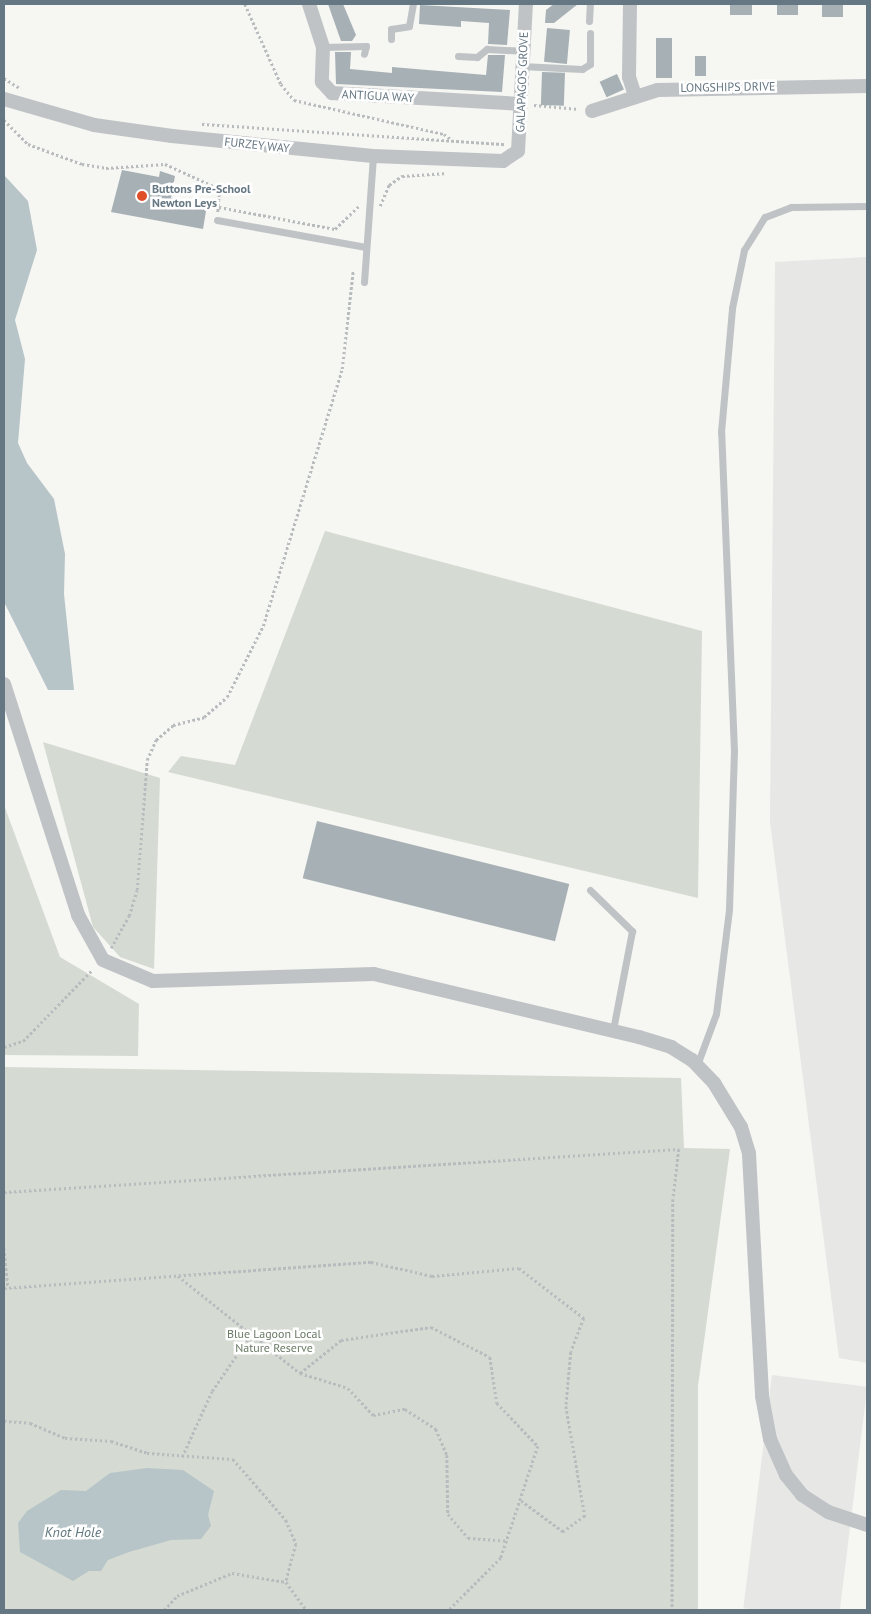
<!DOCTYPE html>
<html>
<head>
<meta charset="utf-8">
<style>
	body { margin:0 }
	#map { position:relative; width:871px; height:1614px; overflow:hidden; background:#f6f6f2; font-family:"PT Sans",sans-serif }
	div>[style] { position:absolute }
	[style*='--x'] { left:calc(var(--x)*1px); top:calc(var(--y)*1px); width:calc(var(--w)*1px); rotate:calc(var(--a)*1deg) }
	.built>* { inset:0; background:#e7e7e6; transform-origin:0 0 }
	.green>* { inset:0; background:#d5dbd2 }
	.water>* { inset:0; background:#b7c4c8 }
	.building>* { inset:0; background:#a7b0b5; transform-origin:0 0 }
	.path>* { height:2.5px; margin-top:-1.25px; transform-origin:0; background:repeating-linear-gradient(90deg,#b9bcbe 0 2.5px,transparent 0 5px) }
	.lane>* { height:7px; margin:-3.5px; padding:0 3.5px; transform-origin:3.5px; border-radius:3.5px; background:#bfc3c6 }
	.street>* { height:14px; margin:-7px; padding:0 7px; transform-origin:7px; border-radius:7px; background:#bfc3c6 }
	.dots>* { width:14px; height:14px; translate:-50% -50%; box-sizing:border-box; border:2px solid #fff; border-radius:50% }
	span { translate:-50% -50%; white-space:nowrap; text-align:center; line-height:1.15; -webkit-text-stroke:5px #fff; paint-order:stroke }
	.street-label { font-size:12px; color:#657783 }
	.poi-label { font-size:12px; color:#657783; font-weight:700 }
	.left { translate:0 -50%; text-align:left }
	.park-label { font-size:12px; color:#697a64 }
	.water-label { font-size:14px; color:#61787f; font-style:italic }
	.frame { position:absolute; inset:0; border:5px solid #657783; pointer-events:none }
</style>
</head>
<body>
<div id="map">
	<div class="built">
		<i style="clip-path:polygon(867px 257px,867px 1363px,839px 1358px,770px 822px,775px 262px)"></i>
		<i style="left:772px;top:1375px;width:96px;height:235px;rotate:7deg"></i>
	</div>
	<div class="green">
		<i style="clip-path:polygon(325px 531px,702px 631px,698px 898px,168px 772px,181px 756px,235px 765px)"></i>
		<i style="clip-path:polygon(43px 742px,160px 778px,154px 969px,120px 957px,93px 927px)"></i>
		<i style="clip-path:polygon(4px 805px,60px 957px,139px 1004px,138px 1056px,4px 1055px)"></i>
		<i style="clip-path:polygon(4px 1067px,681px 1078px,684px 1148px,730px 1149px,698px 1386px,698px 1610px,4px 1610px)"></i>
	</div>
	<div class="water">
		<i style="clip-path:polygon(4px 175px,28px 201px,37px 250px,15px 320px,25px 359px,18px 443px,27px 463px,54px 499px,65px 554px,64px 594px,74px 690px,48px 690px,4px 602px)"></i>
		<i style="clip-path:polygon(147px 1468px,183px 1470px,214px 1491px,208px 1515px,211px 1526px,201px 1539px,171px 1540px,129px 1552px,108px 1560px,101px 1571px,89px 1571px,73px 1581px,20px 1552px,18px 1523px,27px 1511px,61px 1490px,86px 1491px,110px 1473px)"></i>
	</div>
	<div class="building">
		<i style="clip-path:polygon(328px 4px,343px 4px,356px 35px,352px 41px,341px 41px)"></i>
		<i style="clip-path:polygon(554px 4px,578px 4px,554px 23px,545px 23px,546px 10px)"></i>
		<i style="left:730px;top:4px;width:22px;height:11px"></i>
		<i style="left:777px;top:4px;width:21px;height:11px"></i>
		<i style="left:822px;top:4px;width:21px;height:13px"></i>
		<i style="clip-path:polygon(420px 5px,510px 10px,507px 45px,488px 44px,489px 23px,461px 21px,461px 27px,419px 24px)"></i>
		<i style="left:547px;top:28px;width:23px;height:34px;rotate:5deg"></i>
		<i style="left:656px;top:38px;width:16px;height:40px"></i>
		<i style="clip-path:polygon(335px 52px,351px 52px,350px 69px,392px 73px,392px 67px,486px 75px,488px 55px,505px 55px,502px 92px,336px 84px)"></i>
		<i style="left:695px;top:56px;width:11px;height:20px"></i>
		<i style="left:542px;top:72px;width:23px;height:33px;rotate:2deg"></i>
		<i style="left:617px;top:74px;width:17px;height:19px;rotate:66deg"></i>
		<i style="clip-path:polygon(122px 170px,159px 177px,160px 171px,175px 176px,171px 198px,207px 205px,203px 229px,111px 212px)"></i>
		<i style="left:317px;top:821px;width:260px;height:59px;rotate:14deg"></i>
	</div>
	<div class="path">
		<i style="--x:245;--y:4;--w:88;--a:65.8"></i>
		<i style="--x:281;--y:84;--w:21;--a:51"></i>
		<i style="--x:294;--y:100;--w:154;--a:12.8"></i>
		<i style="--x:444;--y:134;--w:10;--a:37"></i>
		<i style="--x:4;--y:78;--w:20;--a:33"></i>
		<i style="--x:534;--y:105;--w:45;--a:5.1"></i>
		<i style="--x:4;--y:120;--w:34;--a:45"></i>
		<i style="--x:28;--y:144;--w:58;--a:20.3"></i>
		<i style="--x:82;--y:164;--w:24;--a:9"></i>
		<i style="--x:106;--y:168;--w:59;--a:-3.9"></i>
		<i style="--x:165;--y:164;--w:60;--a:24.4"></i>
		<i style="--x:220;--y:189;--w:23;--a:95"></i>
		<i style="--x:202;--y:124;--w:304;--a:3.8"></i>
		<i style="--x:380;--y:206;--w:23;--a:-67"></i>
		<i style="--x:389;--y:185;--w:16;--a:-35"></i>
		<i style="--x:402;--y:176;--w:45;--a:-3.8"></i>
		<i style="--x:219;--y:207;--w:118;--a:10.7"></i>
		<i style="--x:335;--y:229;--w:33;--a:-44"></i>
		<i style="--x:111;--y:948;--w:37;--a:-61"></i>
		<i style="--x:129;--y:916;--w:27;--a:-73"></i>
		<i style="--x:137;--y:890;--w:130;--a:-85.6"></i>
		<i style="--x:147;--y:760;--w:22;--a:-66"></i>
		<i style="--x:156;--y:740;--w:23;--a:-41"></i>
		<i style="--x:173;--y:725;--w:32;--a:-14"></i>
		<i style="--x:204;--y:717;--w:30;--a:-41"></i>
		<i style="--x:227;--y:697;--w:80;--a:-63.1"></i>
		<i style="--x:263;--y:626;--w:269;--a:-72.9"></i>
		<i style="--x:342;--y:369;--w:99;--a:-83.6"></i>
		<i style="--x:4;--y:1047;--w:20;--a:-18"></i>
		<i style="--x:23;--y:1041;--w:100;--a:-45.8"></i>
		<i style="--x:4;--y:1192;--w:676;--a:-3.65"></i>
		<i style="--x:679;--y:1149;--w:50;--a:96.8"></i>
		<i style="--x:673;--y:1199;--w:411;--a:90.1"></i>
		<i style="--x:4;--y:1248;--w:39;--a:84"></i>
		<i style="--x:178;--y:1276;--w:156;--a:38.5"></i>
		<i style="--x:300;--y:1373;--w:50;--a:17.4"></i>
		<i style="--x:348;--y:1388;--w:37;--a:47"></i>
		<i style="--x:373;--y:1415;--w:33;--a:-11"></i>
		<i style="--x:405;--y:1409;--w:37;--a:33"></i>
		<i style="--x:436;--y:1429;--w:28;--a:67"></i>
		<i style="--x:447;--y:1455;--w:59;--a:89"></i>
		<i style="--x:448;--y:1514;--w:31;--a:50"></i>
		<i style="--x:468;--y:1538;--w:39;--a:4"></i>
		<i style="--x:4;--y:1288;--w:368;--a:-4.1"></i>
		<i style="--x:371;--y:1262;--w:63;--a:12.9"></i>
		<i style="--x:432;--y:1276;--w:87;--a:-5.3"></i>
		<i style="--x:519;--y:1268;--w:82;--a:37.6"></i>
		<i style="--x:584;--y:1318;--w:36;--a:111"></i>
		<i style="--x:571;--y:1352;--w:54;--a:95.3"></i>
		<i style="--x:566;--y:1406;--w:112;--a:80.2"></i>
		<i style="--x:585;--y:1516;--w:27;--a:144"></i>
		<i style="--x:563;--y:1532;--w:52;--a:-143.6"></i>
		<i style="--x:300;--y:1373;--w:53;--a:-38.8"></i>
		<i style="--x:341;--y:1340;--w:91;--a:-8.2"></i>
		<i style="--x:431;--y:1327;--w:66;--a:27"></i>
		<i style="--x:490;--y:1357;--w:47;--a:81.3"></i>
		<i style="--x:497;--y:1403;--w:59;--a:46.4"></i>
		<i style="--x:538;--y:1446;--w:118;--a:108.3"></i>
		<i style="--x:501;--y:1558;--w:74;--a:135"></i>
		<i style="--x:4;--y:1421;--w:26;--a:4"></i>
		<i style="--x:30;--y:1423;--w:38;--a:23"></i>
		<i style="--x:65;--y:1438;--w:46;--a:3.7"></i>
		<i style="--x:111;--y:1441;--w:38;--a:18"></i>
		<i style="--x:147;--y:1453;--w:86;--a:4"></i>
		<i style="--x:233;--y:1459;--w:81;--a:49"></i>
		<i style="--x:286;--y:1520;--w:26;--a:67"></i>
		<i style="--x:296;--y:1544;--w:39;--a:105"></i>
		<i style="--x:286;--y:1582;--w:34;--a:54"></i>
		<i style="--x:182;--y:1457;--w:72;--a:-65.6"></i>
		<i style="--x:212;--y:1391;--w:69;--a:-55.6"></i>
		<i style="--x:164;--y:1610;--w:19;--a:-47"></i>
		<i style="--x:177;--y:1596;--w:60;--a:-22.7"></i>
		<i style="--x:232;--y:1573;--w:55;--a:9.5"></i>
	</div>
	<div class="lane">
		<i style="--x:589;--y:21;--w:17;--a:-87"></i>
		<i style="--x:391;--y:39;--w:10;--a:-90"></i>
		<i style="--x:391;--y:29;--w:18;--a:-9"></i>
		<i style="--x:409;--y:26;--w:22;--a:-80"></i>
		<i style="--x:323;--y:47;--w:43;--a:-1.3"></i>
		<i style="--x:366;--y:46;--w:8;--a:104"></i>
		<i style="--x:458;--y:56;--w:19;--a:3"></i>
		<i style="--x:477;--y:57;--w:13;--a:-39"></i>
		<i style="--x:487;--y:49;--w:35;--a:3"></i>
		<i style="--x:521;--y:66;--w:61;--a:2.8"></i>
		<i style="--x:582;--y:69;--w:9;--a:-32"></i>
		<i style="--x:590;--y:64;--w:31;--a:-90"></i>
		<i style="--x:217;--y:220;--w:151;--a:10.3"></i>
		<i style="--x:364;--y:282;--w:126;--a:-85.9"></i>
		<i style="--x:590;--y:890;--w:59;--a:44.3"></i>
		<i style="--x:632;--y:931;--w:101;--a:100.9"></i>
		<i style="--x:697;--y:1065;--w:54;--a:-69.6"></i>
		<i style="--x:716;--y:1014;--w:106;--a:-82.9"></i>
		<i style="--x:729;--y:909;--w:158;--a:-88.2"></i>
		<i style="--x:734;--y:751;--w:319;--a:-92.3"></i>
		<i style="--x:721;--y:432;--w:124;--a:-84.9"></i>
		<i style="--x:732;--y:308;--w:59;--a:-78.3"></i>
		<i style="--x:744;--y:250;--w:39;--a:-58"></i>
		<i style="--x:765;--y:217;--w:28;--a:-21"></i>
		<i style="--x:791;--y:207;--w:76;--a:-0.8"></i>
	</div>
	<div class="street">
		<i style="--x:309;--y:4;--w:45;--a:72"></i>
		<i style="--x:323;--y:47;--w:35;--a:92"></i>
		<i style="--x:322;--y:82;--w:15;--a:48"></i>
		<i style="--x:332;--y:93;--w:189;--a:3.3"></i>
		<i style="--x:630;--y:4;--w:73;--a:90.8"></i>
		<i style="--x:629;--y:77;--w:19;--a:72"></i>
		<i style="--x:4;--y:99;--w:94;--a:16.1"></i>
		<i style="--x:94;--y:125;--w:79;--a:8"></i>
		<i style="--x:172;--y:136;--w:202;--a:5.7"></i>
		<i style="--x:373;--y:156;--w:130;--a:2.2"></i>
		<i style="--x:503;--y:161;--w:18;--a:-34"></i>
		<i style="--x:518;--y:151;--w:147;--a:-86.9"></i>
		<i style="--x:592;--y:111;--w:69;--a:-17.7"></i>
		<i style="--x:658;--y:90;--w:209;--a:-1.1"></i>
		<i style="--x:4;--y:684;--w:243;--a:72.2"></i>
		<i style="--x:78;--y:915;--w:51;--a:60.9"></i>
		<i style="--x:103;--y:960;--w:54;--a:22.8"></i>
		<i style="--x:153;--y:981;--w:221;--a:-1.8"></i>
		<i style="--x:374;--y:974;--w:272;--a:13.4"></i>
		<i style="--x:639;--y:1037;--w:34;--a:17"></i>
		<i style="--x:671;--y:1047;--w:25;--a:32"></i>
		<i style="--x:692;--y:1060;--w:32;--a:46"></i>
		<i style="--x:714;--y:1083;--w:52;--a:58.5"></i>
		<i style="--x:741;--y:1127;--w:28;--a:73"></i>
		<i style="--x:749;--y:1154;--w:242;--a:86.9"></i>
		<i style="--x:762;--y:1396;--w:44;--a:79.5"></i>
		<i style="--x:770;--y:1439;--w:39;--a:66"></i>
		<i style="--x:786;--y:1475;--w:26;--a:51"></i>
		<i style="--x:802;--y:1495;--w:31;--a:33"></i>
		<i style="--x:828;--y:1512;--w:41;--a:18.4"></i>
	</div>
	<div class="dots">
		<i style="left:142px;top:196px;background:#e04e28"></i>
	</div>
	<div class="street-label">
		<span style="left:522px;top:82px;rotate:-88deg">GALAPAGOS GROVE</span>
		<span style="left:728px;top:87px;rotate:-1deg">LONGSHIPS DRIVE</span>
		<span style="left:378px;top:96px;rotate:3deg">ANTIGUA WAY</span>
		<span style="left:257px;top:145px;rotate:6deg">FURZEY WAY</span>
	</div>
	<div class="poi-label">
		<span class="left" style="left:152px;top:196px">Buttons Pre-School<br>Newton Leys</span>
	</div>
	<div class="park-label">
		<span style="left:274px;top:1341px">Blue Lagoon Local<br>Nature Reserve</span>
	</div>
	<div class="water-label">
		<span style="left:73px;top:1532px">Knot Hole</span>
	</div>
	<div class="frame"></div>
</div>
</body>
</html>
